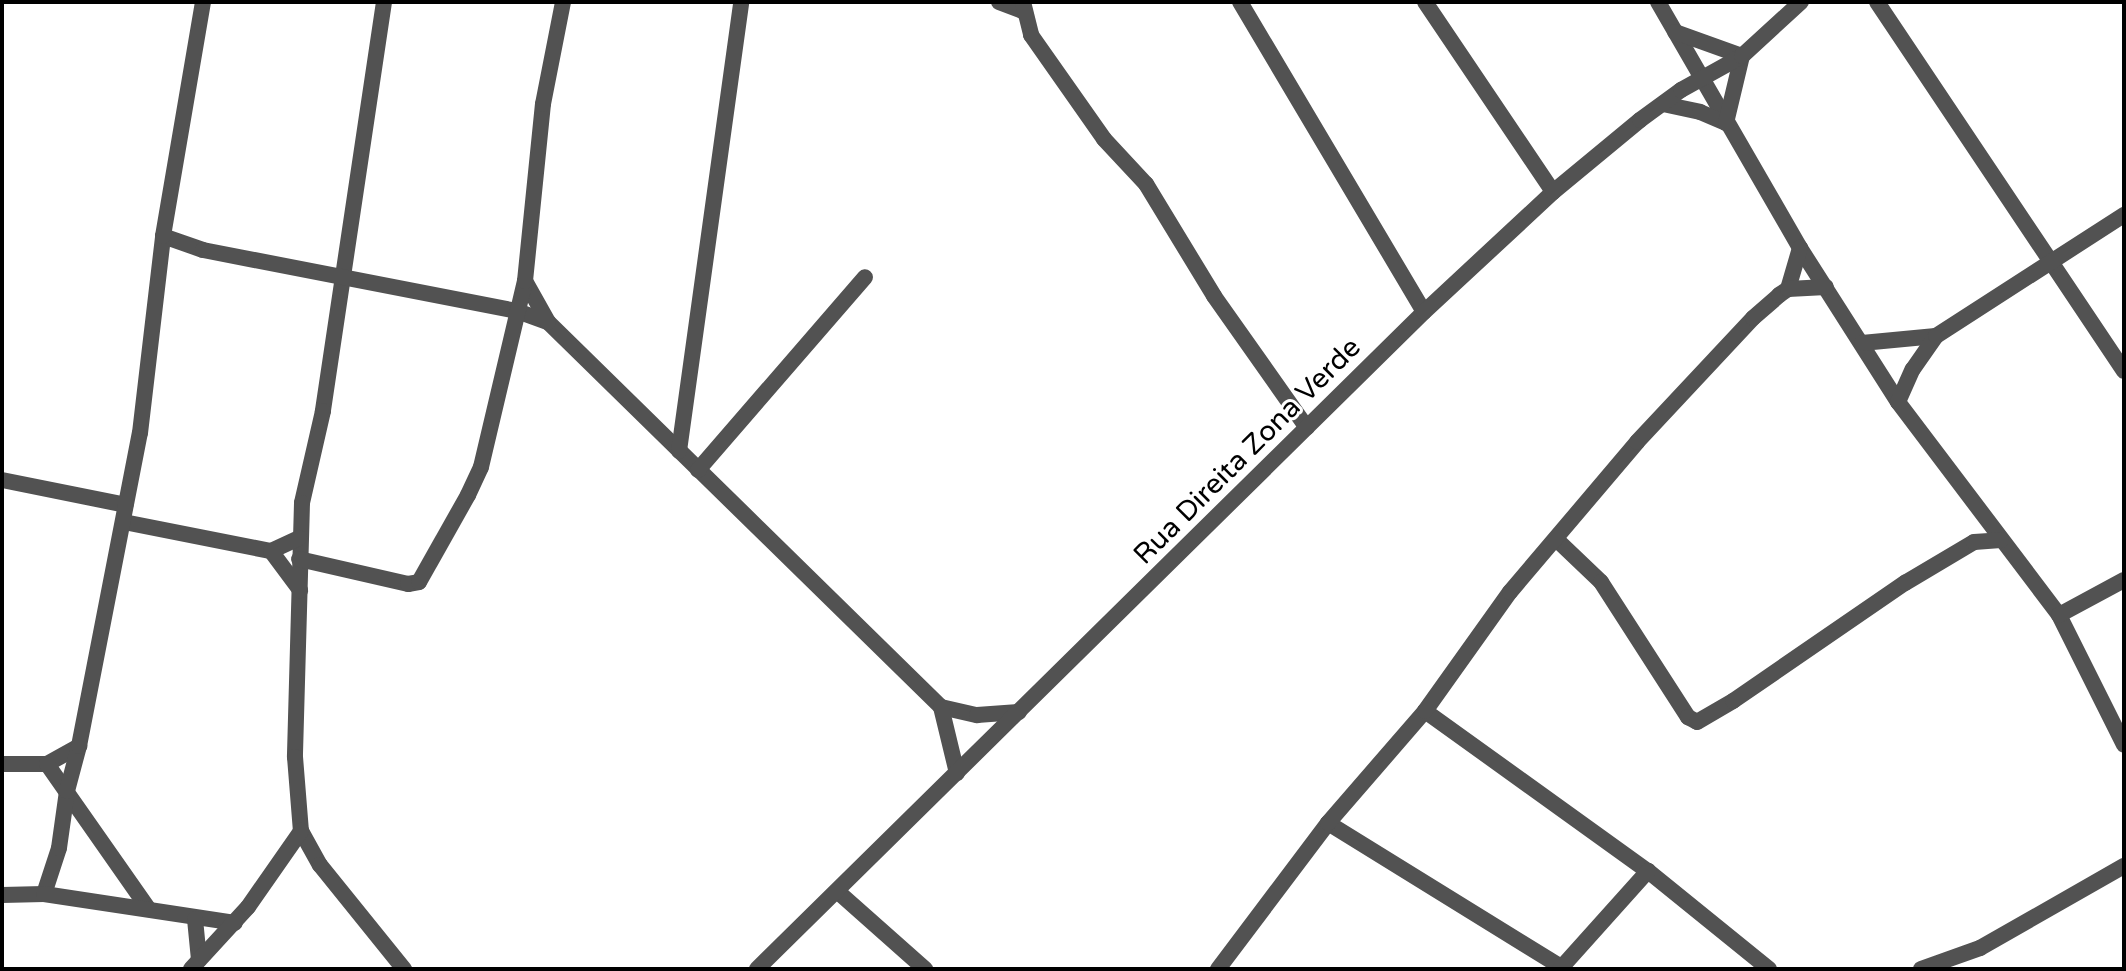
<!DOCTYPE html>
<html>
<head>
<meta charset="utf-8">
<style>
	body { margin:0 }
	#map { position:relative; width:2126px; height:971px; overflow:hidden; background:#fff; font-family:"Varela Round",sans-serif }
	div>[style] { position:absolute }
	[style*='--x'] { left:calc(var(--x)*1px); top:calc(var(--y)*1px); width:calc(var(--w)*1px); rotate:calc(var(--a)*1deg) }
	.minor>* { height:16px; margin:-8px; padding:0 8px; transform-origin:8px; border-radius:8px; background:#525252 }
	span { translate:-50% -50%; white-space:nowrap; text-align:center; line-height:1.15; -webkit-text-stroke:6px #fff; paint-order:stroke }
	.street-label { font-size:28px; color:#000 }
	.frame { position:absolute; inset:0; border:4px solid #000; pointer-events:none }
</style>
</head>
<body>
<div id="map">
	<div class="minor">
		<i style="--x:384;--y:2;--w:414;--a:98.5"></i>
		<i style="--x:323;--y:411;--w:94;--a:102.9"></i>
		<i style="--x:302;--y:503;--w:254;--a:91.6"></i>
		<i style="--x:295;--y:757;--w:74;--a:85.4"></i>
		<i style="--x:301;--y:831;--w:39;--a:61"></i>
		<i style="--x:320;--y:865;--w:134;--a:51.1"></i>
		<i style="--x:999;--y:2;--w:25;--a:21"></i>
		<i style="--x:1023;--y:2;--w:34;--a:76"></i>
		<i style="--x:1031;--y:35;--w:127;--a:54.9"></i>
		<i style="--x:1104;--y:139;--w:62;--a:47"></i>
		<i style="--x:1146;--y:184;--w:131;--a:58.7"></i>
		<i style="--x:1214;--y:296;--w:161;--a:54.8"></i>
		<i style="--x:1240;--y:2;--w:360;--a:59.3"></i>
		<i style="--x:1425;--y:2;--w:229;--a:56"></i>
		<i style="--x:1658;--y:2;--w:284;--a:60"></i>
		<i style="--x:1800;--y:248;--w:183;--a:57.5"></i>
		<i style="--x:1898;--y:402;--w:267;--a:52.9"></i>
		<i style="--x:2059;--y:615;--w:145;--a:63.4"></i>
		<i style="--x:1877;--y:2;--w:444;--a:56.2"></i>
		<i style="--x:1663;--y:104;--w:38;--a:12"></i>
		<i style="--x:1700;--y:112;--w:28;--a:23"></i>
		<i style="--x:1726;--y:123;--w:69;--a:-76.6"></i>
		<i style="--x:1742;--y:56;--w:71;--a:-160.3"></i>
		<i style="--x:163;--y:236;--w:42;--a:19.3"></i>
		<i style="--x:203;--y:250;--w:320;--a:11"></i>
		<i style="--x:517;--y:311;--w:33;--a:20"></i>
		<i style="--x:548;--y:322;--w:550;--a:44.41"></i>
		<i style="--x:941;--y:707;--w:37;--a:13"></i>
		<i style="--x:977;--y:715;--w:42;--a:-4.1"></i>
		<i style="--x:525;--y:281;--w:47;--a:60.7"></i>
		<i style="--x:1788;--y:289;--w:43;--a:-73.7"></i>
		<i style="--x:1862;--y:343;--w:74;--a:-5.4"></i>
		<i style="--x:1898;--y:402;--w:36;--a:-66"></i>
		<i style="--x:1913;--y:369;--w:40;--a:-55.1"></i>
		<i style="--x:1936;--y:336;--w:224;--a:-32.8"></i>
		<i style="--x:679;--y:451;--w:453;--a:-82.1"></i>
		<i style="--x:698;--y:470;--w:255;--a:-49.1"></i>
		<i style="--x:2;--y:480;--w:126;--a:11.4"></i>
		<i style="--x:124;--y:522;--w:150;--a:11.2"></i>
		<i style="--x:271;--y:551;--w:31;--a:-25"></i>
		<i style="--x:1556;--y:539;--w:62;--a:43.7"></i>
		<i style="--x:1601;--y:582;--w:161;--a:57.2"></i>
		<i style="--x:1688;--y:717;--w:10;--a:29"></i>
		<i style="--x:1697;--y:722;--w:42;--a:-30.3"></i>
		<i style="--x:1733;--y:701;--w:209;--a:-34.5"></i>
		<i style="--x:1905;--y:583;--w:80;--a:-30.7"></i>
		<i style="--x:1974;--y:542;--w:27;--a:-4"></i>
		<i style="--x:271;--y:551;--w:49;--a:53.4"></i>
		<i style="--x:299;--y:559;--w:112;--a:12.9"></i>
		<i style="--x:408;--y:584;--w:11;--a:-10"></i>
		<i style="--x:419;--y:582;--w:100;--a:-60.6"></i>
		<i style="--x:468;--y:495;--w:31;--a:-65"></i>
		<i style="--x:481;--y:467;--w:191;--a:-76.7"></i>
		<i style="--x:525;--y:281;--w:178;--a:-84.2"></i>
		<i style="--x:543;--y:104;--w:104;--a:-78.9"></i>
		<i style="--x:2059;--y:615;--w:74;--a:-28.3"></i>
		<i style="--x:941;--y:707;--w:68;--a:76.4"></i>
		<i style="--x:1425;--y:711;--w:274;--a:35.7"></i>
		<i style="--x:1648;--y:871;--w:156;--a:39"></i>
		<i style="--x:2;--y:764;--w:45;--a:0"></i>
		<i style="--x:47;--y:764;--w:37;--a:-29"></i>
		<i style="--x:47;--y:764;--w:176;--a:55"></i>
		<i style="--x:1328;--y:823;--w:278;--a:31.7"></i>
		<i style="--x:837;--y:891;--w:118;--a:41.6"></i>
		<i style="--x:44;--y:894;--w:48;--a:-71.9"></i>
		<i style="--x:59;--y:848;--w:58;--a:-82"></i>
		<i style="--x:67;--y:791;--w:47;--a:-75.1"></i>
		<i style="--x:79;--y:746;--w:319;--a:-79"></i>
		<i style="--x:140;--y:433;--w:198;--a:-83.3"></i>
		<i style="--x:163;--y:236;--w:237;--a:-80.3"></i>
		<i style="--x:2;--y:895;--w:42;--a:-1.4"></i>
		<i style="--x:44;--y:894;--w:193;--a:8.6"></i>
		<i style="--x:195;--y:919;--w:41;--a:84.4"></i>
		<i style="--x:191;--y:969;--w:84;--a:-47.4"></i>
		<i style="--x:248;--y:907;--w:93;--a:-55.1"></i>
		<i style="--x:757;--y:969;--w:936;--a:-44.57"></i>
		<i style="--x:1424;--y:312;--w:176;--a:-42.9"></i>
		<i style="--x:1553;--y:192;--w:113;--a:-39.6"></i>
		<i style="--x:1640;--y:120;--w:51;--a:-36.2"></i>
		<i style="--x:1681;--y:90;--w:70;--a:-29.1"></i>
		<i style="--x:1742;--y:56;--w:80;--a:-42.5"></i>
		<i style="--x:1218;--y:969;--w:183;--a:-53"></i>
		<i style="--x:1328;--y:823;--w:148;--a:-49.1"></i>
		<i style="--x:1425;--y:711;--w:146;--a:-54.5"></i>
		<i style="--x:1510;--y:592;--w:197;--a:-49.7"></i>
		<i style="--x:1637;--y:442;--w:170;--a:-46.9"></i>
		<i style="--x:1753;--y:318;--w:35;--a:-41"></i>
		<i style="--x:1779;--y:295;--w:11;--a:-34"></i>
		<i style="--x:1788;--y:289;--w:38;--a:-3"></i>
		<i style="--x:1560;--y:969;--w:132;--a:-48.1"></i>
		<i style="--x:1921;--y:969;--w:63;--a:-19.6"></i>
		<i style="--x:1980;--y:948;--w:166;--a:-29.7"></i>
	</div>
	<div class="street-label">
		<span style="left:1247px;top:451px;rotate:-45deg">Rua Direita Zona Verde</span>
	</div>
	<div class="frame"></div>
</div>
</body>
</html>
